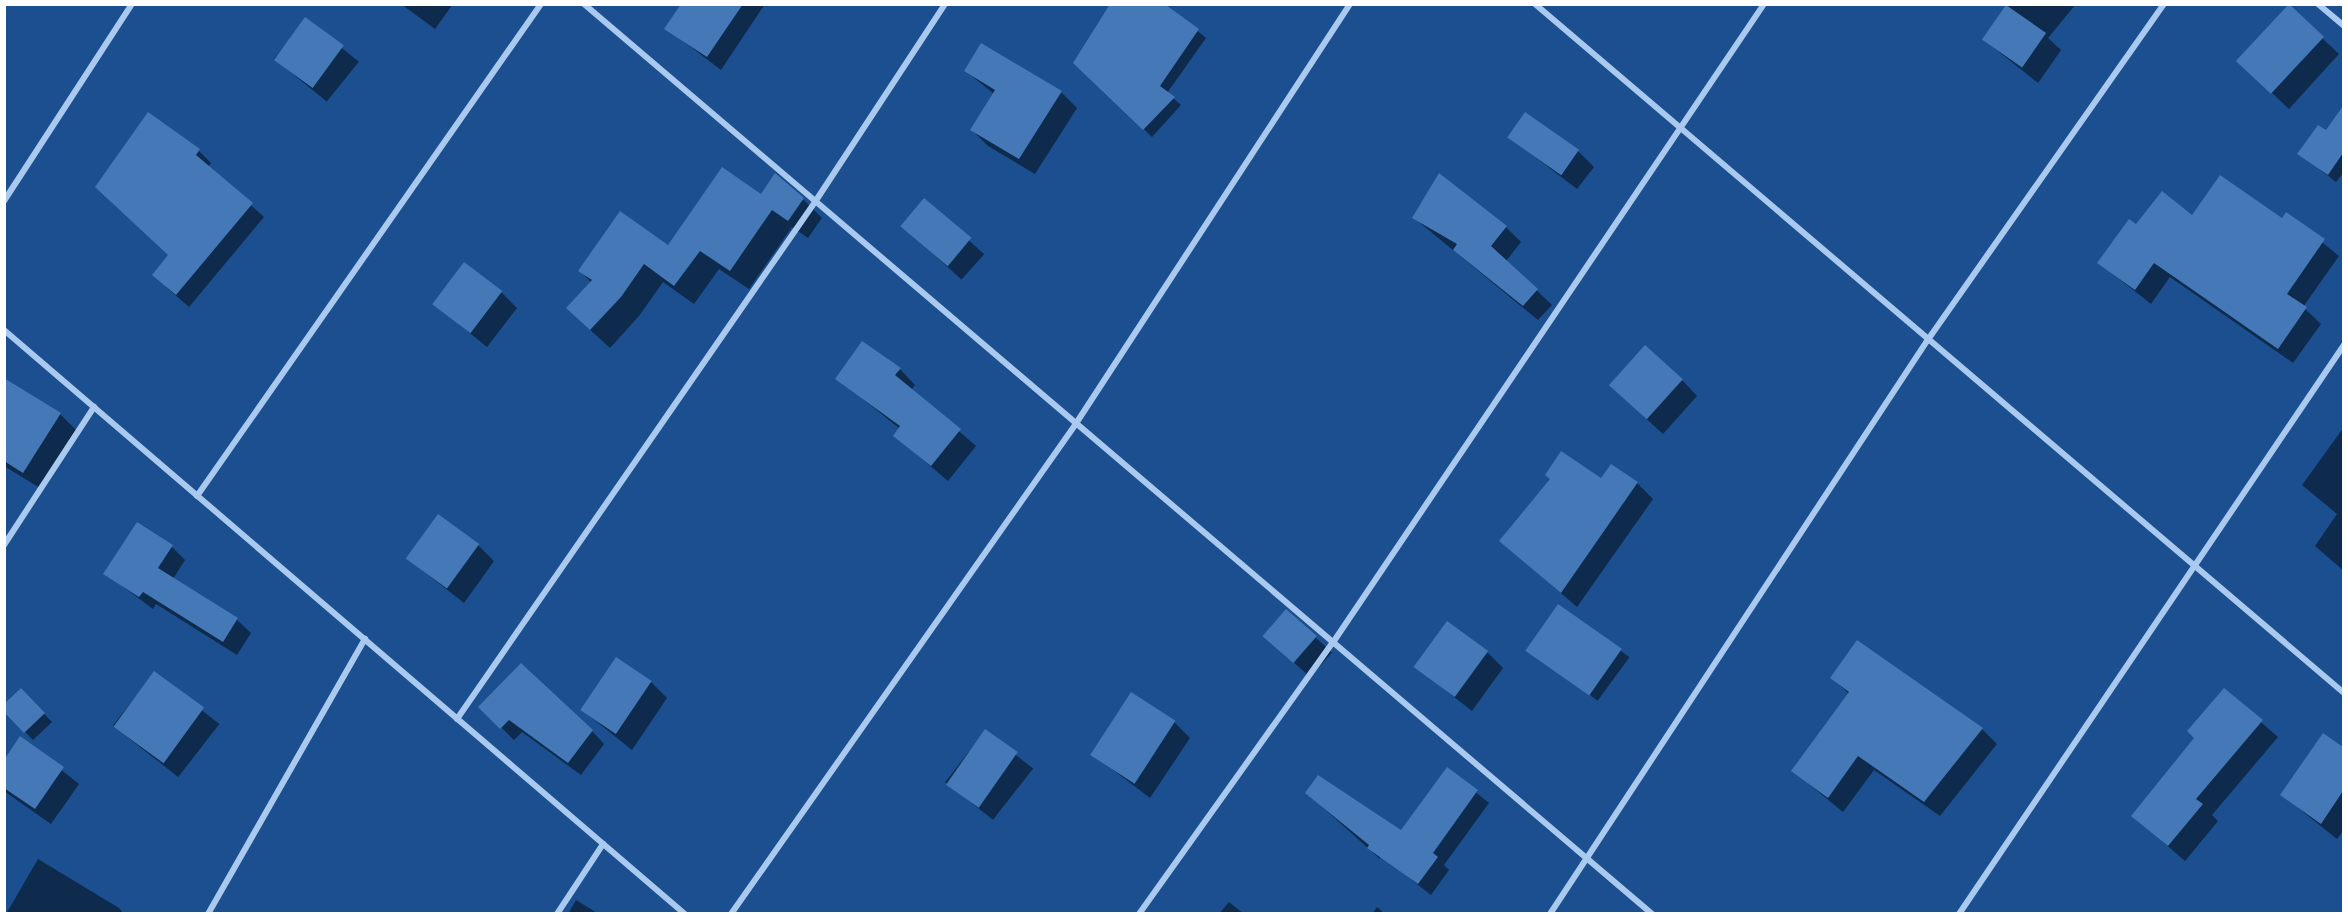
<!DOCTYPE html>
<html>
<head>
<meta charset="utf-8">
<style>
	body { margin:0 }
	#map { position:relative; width:2348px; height:918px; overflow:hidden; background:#1b4f8f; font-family:"Public Sans",sans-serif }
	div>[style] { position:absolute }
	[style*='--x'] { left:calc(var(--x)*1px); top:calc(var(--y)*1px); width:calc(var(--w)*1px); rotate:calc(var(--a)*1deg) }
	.shadow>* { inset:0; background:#0007; transform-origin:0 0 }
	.building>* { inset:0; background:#4478b7; transform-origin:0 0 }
	.street>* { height:6px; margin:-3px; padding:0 3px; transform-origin:3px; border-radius:3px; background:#a9c9ee }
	span { translate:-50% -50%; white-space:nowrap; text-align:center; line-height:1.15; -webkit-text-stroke:6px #1b4f8f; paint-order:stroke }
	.frame { position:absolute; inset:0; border:6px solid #fff; pointer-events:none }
</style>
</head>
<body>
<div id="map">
	<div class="shadow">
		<i style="clip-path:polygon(401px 4px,453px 4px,435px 29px)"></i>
		<i style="clip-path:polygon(683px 4px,765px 4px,721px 70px,666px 28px)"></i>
		<i style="clip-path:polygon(1112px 4px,1165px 4px,1206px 38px,1167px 93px,1181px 105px,1152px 137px,1075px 63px)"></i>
		<i style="clip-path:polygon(2008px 4px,2076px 4px,2048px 38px,2061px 50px,2038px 83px,1984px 40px)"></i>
		<i style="clip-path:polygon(2289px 7px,2339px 54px,2289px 109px,2255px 77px)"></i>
		<i style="left:306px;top:19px;width:68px;height:51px;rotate:39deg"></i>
		<i style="clip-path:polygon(966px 71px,1061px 92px,1077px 108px,1035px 174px,988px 146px,972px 130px,994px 94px)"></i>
		<i style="clip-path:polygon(2344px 109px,2344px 172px,2336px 182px,2299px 153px,2326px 132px)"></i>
		<i style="clip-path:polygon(149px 114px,199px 151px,211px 163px,208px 167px,264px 217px,189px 307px,166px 287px,170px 256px)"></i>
		<i style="clip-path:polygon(1509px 137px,1578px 151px,1594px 167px,1577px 189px)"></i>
		<i style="clip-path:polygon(761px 196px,803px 199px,822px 218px,808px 238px,792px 227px,749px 289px,719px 269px,694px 304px,663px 282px,639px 316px,610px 348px,587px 327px,592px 283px,580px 271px,669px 247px)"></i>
		<i style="left:924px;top:200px;width:81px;height:34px;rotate:42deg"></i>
		<i style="clip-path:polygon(2287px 214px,2339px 256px,2303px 307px,2321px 324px,2293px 363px,2170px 277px,2151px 304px,2099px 263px,2193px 217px,2282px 221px)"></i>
		<i style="clip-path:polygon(1414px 218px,1506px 227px,1521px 242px,1506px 261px,1552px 305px,1538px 320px)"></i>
		<i style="clip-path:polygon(501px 292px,517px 308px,487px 347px,434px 304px)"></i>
		<i style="clip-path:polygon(900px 369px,915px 385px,911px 390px,976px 446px,948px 481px,895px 436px,900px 429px,837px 378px)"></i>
		<i style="clip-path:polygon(4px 379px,60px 414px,76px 430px,40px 488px,4px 466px)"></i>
		<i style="clip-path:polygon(1682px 380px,1697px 396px,1663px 434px,1627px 401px)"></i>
		<i style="clip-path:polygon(2344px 427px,2344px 571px,2315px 546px,2337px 514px,2302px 485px)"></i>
		<i style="clip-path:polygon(1601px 480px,1637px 483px,1653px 499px,1577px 607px,1501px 541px)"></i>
		<i style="clip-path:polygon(478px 545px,494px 561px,464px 603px,408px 559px)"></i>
		<i style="clip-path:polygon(172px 547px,185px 560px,173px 579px,237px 620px,251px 633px,237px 655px,156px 604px,153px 609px,105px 573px)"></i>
		<i style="left:1559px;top:606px;width:87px;height:54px;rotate:36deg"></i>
		<i style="left:1286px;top:611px;width:62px;height:33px;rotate:42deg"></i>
		<i style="clip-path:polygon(1487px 652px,1503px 668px,1472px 711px,1416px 667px)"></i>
		<i style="left:154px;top:673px;width:83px;height:67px;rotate:38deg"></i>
		<i style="clip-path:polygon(1832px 678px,1982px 729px,1997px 744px,1940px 816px,1874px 770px,1843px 812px,1793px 771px,1849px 694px)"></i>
		<i style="clip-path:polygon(651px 682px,667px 698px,632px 750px,582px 710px)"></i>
		<i style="clip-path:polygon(2224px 690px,2278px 737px,2212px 815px,2218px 821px,2185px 861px,2133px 816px,2196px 738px)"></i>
		<i style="clip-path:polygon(29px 698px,52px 722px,33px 740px,4px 710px)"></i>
		<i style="clip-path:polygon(480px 707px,592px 731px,604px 744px,581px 775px,522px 732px,514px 740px)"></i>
		<i style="clip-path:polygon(1174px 722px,1190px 738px,1150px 798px,1091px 753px)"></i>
		<i style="left:985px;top:731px;width:61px;height:65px;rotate:38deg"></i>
		<i style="clip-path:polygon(2324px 735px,2344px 749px,2344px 830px,2337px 839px,2282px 795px)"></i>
		<i style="clip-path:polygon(21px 738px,79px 784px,51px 824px,4px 791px,4px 762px)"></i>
		<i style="clip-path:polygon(1447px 769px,1489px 803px,1444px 865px,1449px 870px,1431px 895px,1380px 855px,1380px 859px,1307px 793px,1401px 832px)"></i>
		<i style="clip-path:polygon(38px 859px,119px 908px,124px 914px,6px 914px)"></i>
		<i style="clip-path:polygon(576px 900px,599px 914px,568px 914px)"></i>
		<i style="clip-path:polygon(1229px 902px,1244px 914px,1219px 914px)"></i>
		<i style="clip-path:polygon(1377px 907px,1385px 914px,1372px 914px)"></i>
	</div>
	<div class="building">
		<i style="clip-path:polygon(681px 4px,743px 4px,707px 57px,664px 29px)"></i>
		<i style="clip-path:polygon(1110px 4px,1166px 5px,1199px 29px,1160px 86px,1175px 97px,1143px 130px,1073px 63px)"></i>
		<i style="left:2289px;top:4px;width:48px;height:78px;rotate:43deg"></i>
		<i style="left:2006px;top:5px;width:49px;height:42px;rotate:35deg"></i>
		<i style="left:305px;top:17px;width:48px;height:53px;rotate:36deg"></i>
		<i style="clip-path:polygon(981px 43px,1062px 91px,1019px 159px,970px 130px,995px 90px,964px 71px)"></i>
		<i style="clip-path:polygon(2343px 106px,2343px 153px,2328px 175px,2297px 154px,2318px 125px,2326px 130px)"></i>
		<i style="clip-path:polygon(148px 112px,200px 149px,196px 155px,253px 203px,176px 295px,152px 275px,168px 255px,95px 187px)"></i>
		<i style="left:1525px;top:112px;width:66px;height:31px;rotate:35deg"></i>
		<i style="clip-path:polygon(722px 167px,761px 194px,775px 173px,804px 198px,788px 221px,772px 210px,730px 271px,700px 251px,674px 286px,644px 264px,621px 297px,590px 330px,566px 308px,592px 280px,578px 271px,620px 211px,668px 245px)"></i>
		<i style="clip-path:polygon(1439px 173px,1507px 226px,1491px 246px,1538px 289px,1523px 306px,1453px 250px,1457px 244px,1412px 218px)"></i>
		<i style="clip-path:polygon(2220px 175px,2282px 218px,2286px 212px,2325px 239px,2287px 294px,2307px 307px,2278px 349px,2154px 263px,2135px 290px,2097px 263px,2129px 219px,2136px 224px,2162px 191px,2192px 215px)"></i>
		<i style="left:924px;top:198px;width:62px;height:37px;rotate:40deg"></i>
		<i style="left:464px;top:262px;width:48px;height:53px;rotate:37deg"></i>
		<i style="clip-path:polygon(862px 341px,901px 368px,895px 375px,961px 429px,931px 466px,893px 436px,900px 426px,835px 379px)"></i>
		<i style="left:1645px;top:345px;width:51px;height:54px;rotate:42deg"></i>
		<i style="clip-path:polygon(4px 378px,61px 413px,23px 473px,4px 461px)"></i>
		<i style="clip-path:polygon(1561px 451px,1601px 478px,1611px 464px,1638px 482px,1561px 593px,1499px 541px,1550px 479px,1545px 475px)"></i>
		<i style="left:438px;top:514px;width:51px;height:55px;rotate:36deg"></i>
		<i style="clip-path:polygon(137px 522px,173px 545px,158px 568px,238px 618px,223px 642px,143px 592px,139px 597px,103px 574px)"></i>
		<i style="left:1558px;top:604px;width:78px;height:57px;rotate:35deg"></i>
		<i style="left:1286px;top:609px;width:41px;height:36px;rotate:41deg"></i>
		<i style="left:1447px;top:621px;width:51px;height:57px;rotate:36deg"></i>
		<i style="clip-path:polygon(1857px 640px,1983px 728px,1924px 802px,1858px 756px,1828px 798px,1791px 771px,1849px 692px,1830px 678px)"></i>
		<i style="left:616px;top:657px;width:43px;height:64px;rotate:34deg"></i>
		<i style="clip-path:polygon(521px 663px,593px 730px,568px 763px,509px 720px,500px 729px,478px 707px)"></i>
		<i style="left:154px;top:671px;width:62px;height:69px;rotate:36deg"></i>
		<i style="clip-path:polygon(21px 688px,45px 713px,24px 733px,4px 712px,4px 704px)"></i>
		<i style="clip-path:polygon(2224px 688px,2263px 720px,2196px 799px,2203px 804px,2168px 846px,2131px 816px,2194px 738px,2187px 731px)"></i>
		<i style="left:1131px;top:692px;width:53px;height:75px;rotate:33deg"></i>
		<i style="left:985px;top:729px;width:40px;height:68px;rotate:35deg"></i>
		<i style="clip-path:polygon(2323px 733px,2343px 747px,2343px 791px,2321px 824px,2280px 795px)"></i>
		<i style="clip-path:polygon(20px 736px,64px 767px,35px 809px,4px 788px,4px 760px)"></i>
		<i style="clip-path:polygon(1447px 767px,1478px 790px,1433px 853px,1438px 857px,1418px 884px,1367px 848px,1369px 845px,1305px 793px,1318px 775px,1401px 830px)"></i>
	</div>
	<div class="street">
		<i style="--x:584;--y:4;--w:1403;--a:40.43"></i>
		<i style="--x:1535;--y:4;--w:1063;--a:40.42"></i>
		<i style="--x:2318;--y:4;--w:34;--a:40"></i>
		<i style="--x:4;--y:201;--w:235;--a:-57"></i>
		<i style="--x:4;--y:330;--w:897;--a:40.62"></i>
		<i style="--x:197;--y:496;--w:600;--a:-55.04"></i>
		<i style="--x:4;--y:545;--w:165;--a:-56.9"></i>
		<i style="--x:457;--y:719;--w:629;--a:-55.3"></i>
		<i style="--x:815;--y:202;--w:237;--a:-56.7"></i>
		<i style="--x:208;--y:914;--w:317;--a:-60.3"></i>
		<i style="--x:557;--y:914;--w:84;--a:-56.7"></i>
		<i style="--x:731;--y:914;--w:598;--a:-54.87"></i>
		<i style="--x:1075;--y:425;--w:503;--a:-56.85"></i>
		<i style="--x:1139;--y:914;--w:335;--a:-54.5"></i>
		<i style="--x:1334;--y:641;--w:769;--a:-55.98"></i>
		<i style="--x:1550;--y:914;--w:686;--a:-56.66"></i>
		<i style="--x:1927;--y:341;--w:412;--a:-54.9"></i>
		<i style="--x:1959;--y:914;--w:687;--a:-55.92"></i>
	</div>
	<div class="frame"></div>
</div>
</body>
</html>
